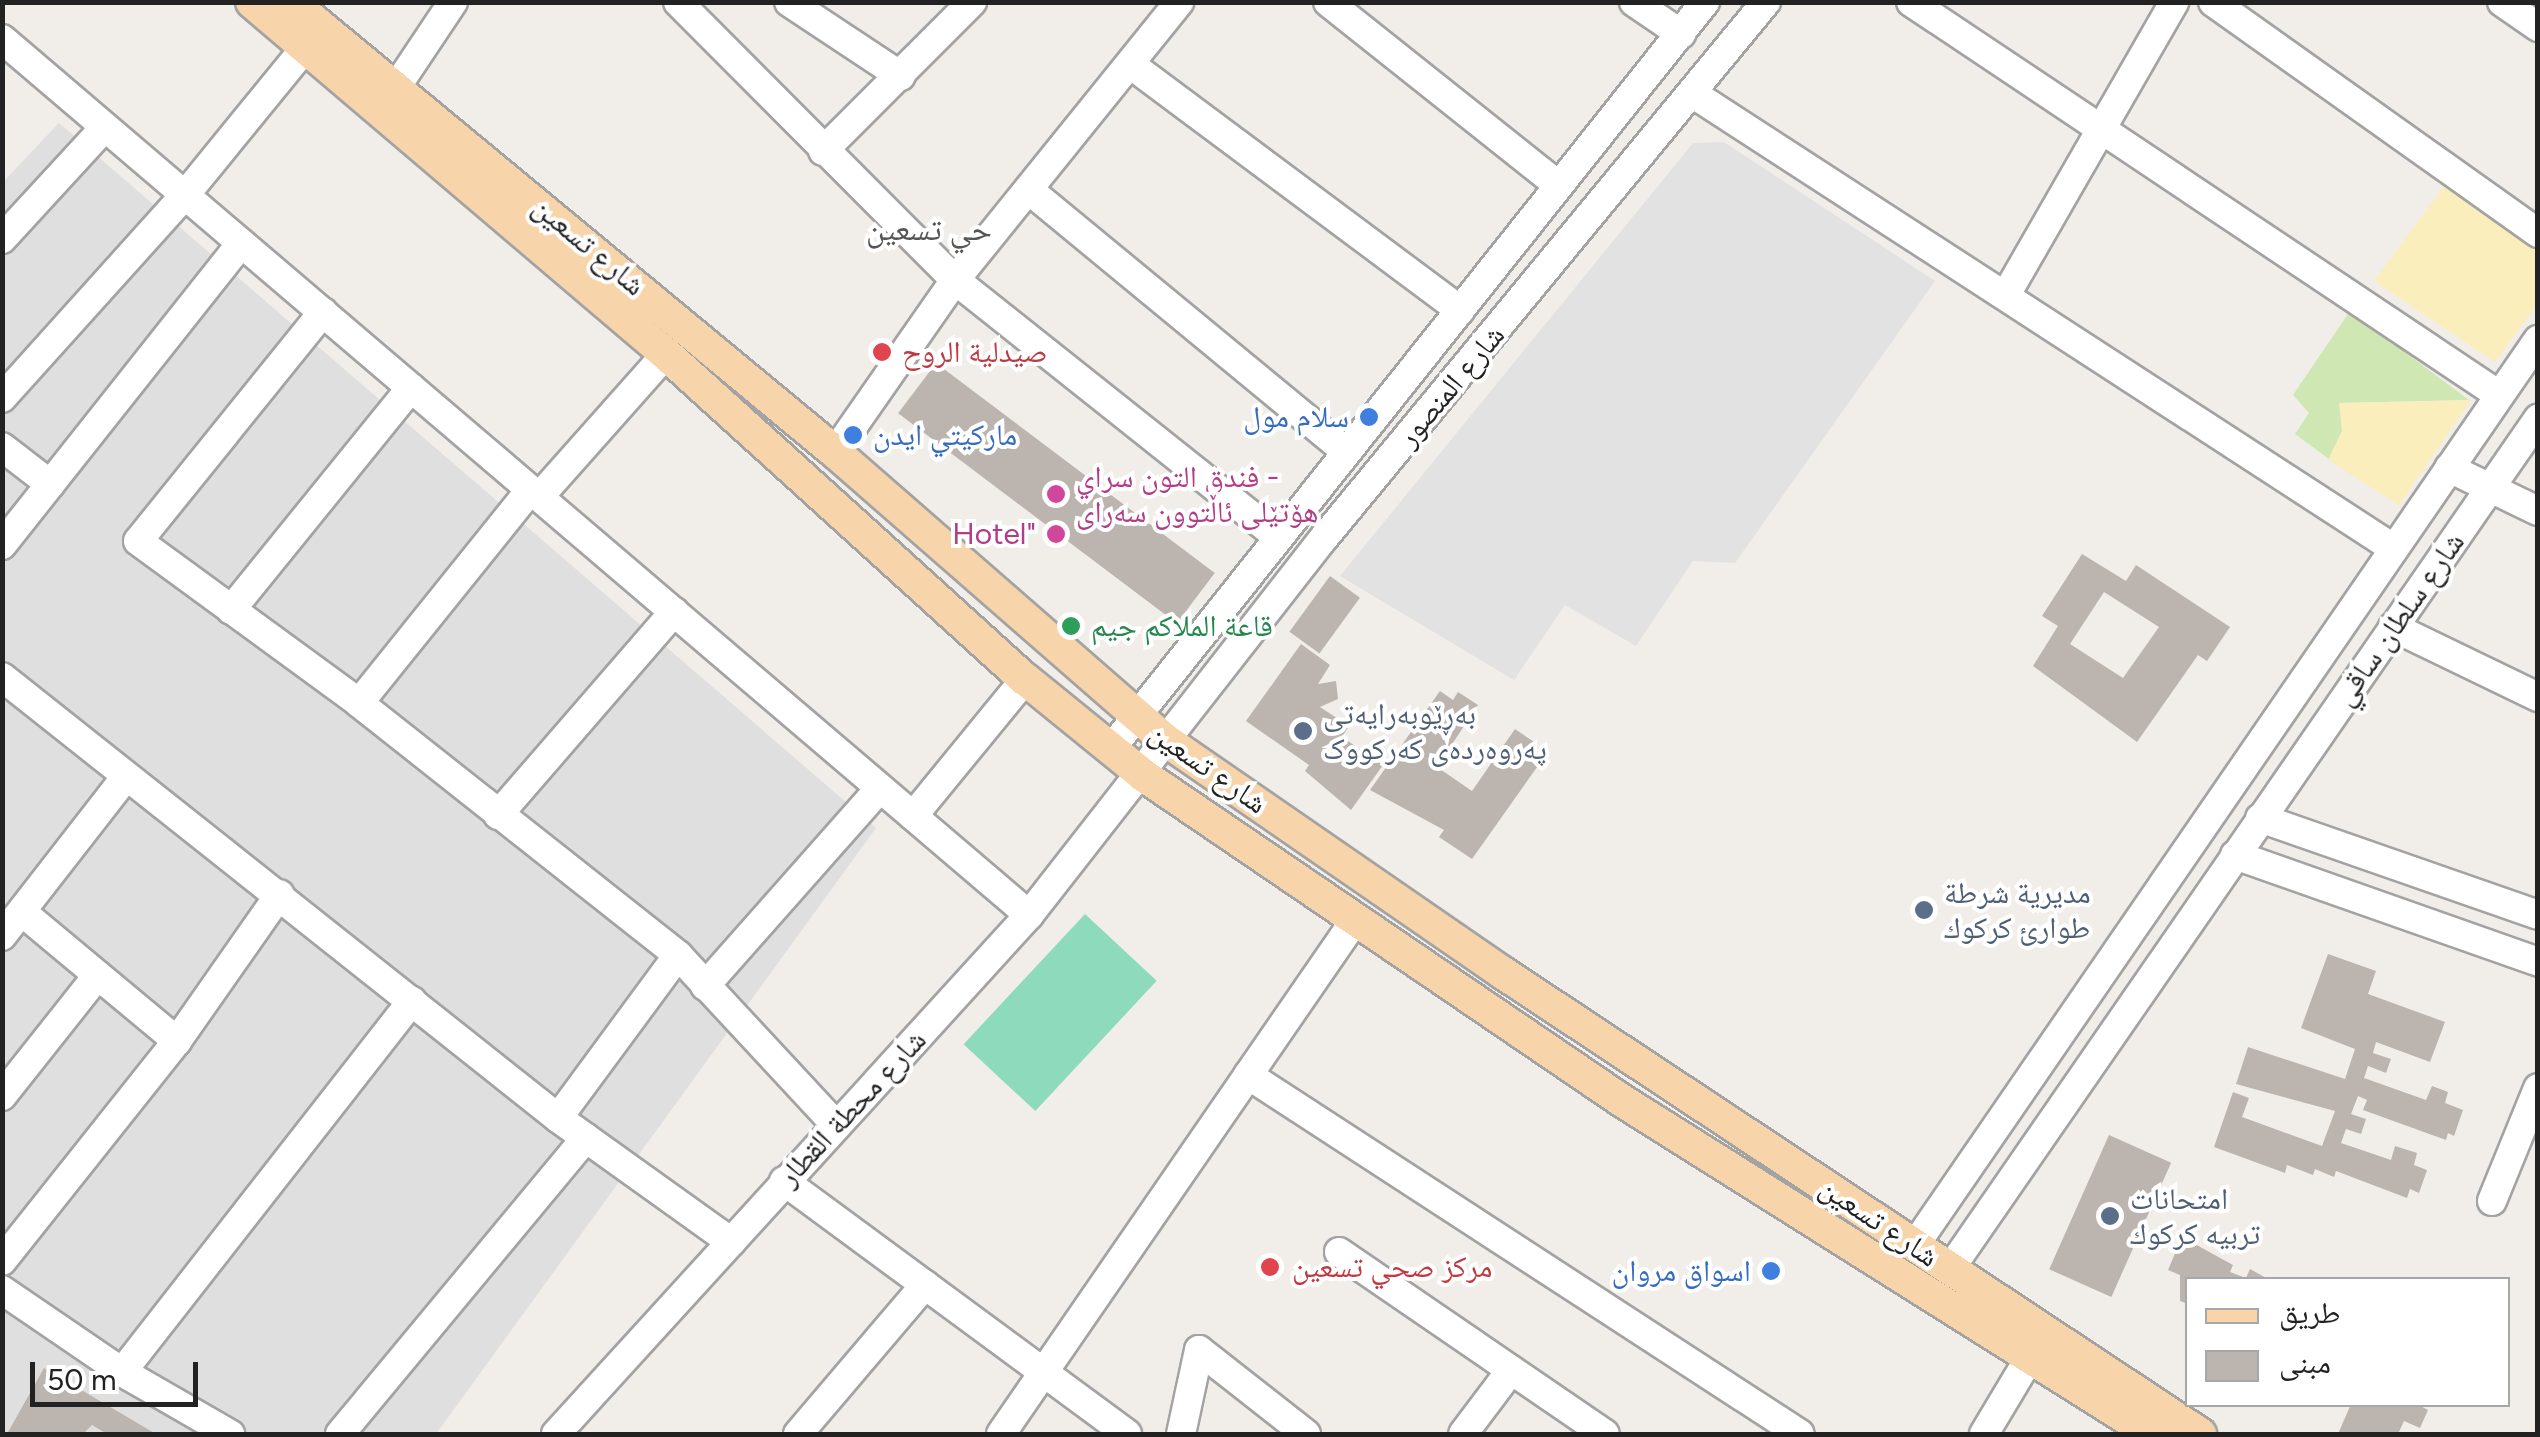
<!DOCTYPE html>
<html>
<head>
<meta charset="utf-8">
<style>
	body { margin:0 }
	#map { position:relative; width:2540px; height:1437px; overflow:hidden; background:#f1eee9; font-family:Figtree,"Noto Naskh Arabic",sans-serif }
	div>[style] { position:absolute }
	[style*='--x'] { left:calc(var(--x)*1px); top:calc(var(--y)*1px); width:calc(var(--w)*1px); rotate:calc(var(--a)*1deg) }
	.residential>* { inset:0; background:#e0dfdf }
	.grass>* { inset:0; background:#cee7b3 }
	.sand>* { inset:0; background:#fbeebd }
	.pitch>* { inset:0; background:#8ddbbc; transform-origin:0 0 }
	.parking>* { inset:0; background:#e2e2e2 }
	.building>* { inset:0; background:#bbb4af; transform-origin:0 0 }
	.roads { filter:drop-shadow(2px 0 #a3a3a3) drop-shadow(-2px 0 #a3a3a3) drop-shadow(0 2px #a3a3a3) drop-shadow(0 -2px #a3a3a3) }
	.minor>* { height:28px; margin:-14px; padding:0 14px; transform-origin:14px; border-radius:14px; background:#fff }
	.major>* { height:32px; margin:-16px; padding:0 16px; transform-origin:16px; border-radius:16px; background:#f7d4a9 }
	.dots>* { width:28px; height:28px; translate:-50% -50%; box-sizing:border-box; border:5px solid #fff; border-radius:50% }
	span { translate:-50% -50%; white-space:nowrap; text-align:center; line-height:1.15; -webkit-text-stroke:8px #fff; paint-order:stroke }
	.street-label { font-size:30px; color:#222 }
	.health-label { font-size:30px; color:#be3a42 }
	.left { translate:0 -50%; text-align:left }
	.shop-label { font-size:30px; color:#366cbe }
	.right { translate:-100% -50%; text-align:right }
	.hotel-label { font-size:30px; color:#b23c85 }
	.leisure-label { font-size:30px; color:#27864d }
	.service-label { font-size:30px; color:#4e5e75 }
	.neighbourhood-label { font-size:32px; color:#555 }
	.frame { position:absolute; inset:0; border:5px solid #222; pointer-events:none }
	.legend { position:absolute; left:2185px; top:1277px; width:325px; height:130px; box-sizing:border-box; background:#fff; border:2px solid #a7a7a7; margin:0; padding:12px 18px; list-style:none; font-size:30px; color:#222 }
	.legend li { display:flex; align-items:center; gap:20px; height:50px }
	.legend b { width:50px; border:2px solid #a7a7a7 }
	.scale { position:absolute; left:30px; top:1362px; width:168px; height:45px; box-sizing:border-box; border:5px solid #222; border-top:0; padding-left:12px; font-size:30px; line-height:35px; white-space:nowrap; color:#222; -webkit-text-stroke:8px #fff; paint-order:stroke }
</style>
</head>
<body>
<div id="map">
	<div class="residential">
		<i style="clip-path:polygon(59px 123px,876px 828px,436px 1434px,3px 1434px,2px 183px)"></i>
	</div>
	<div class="grass">
		<i style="clip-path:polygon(2350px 311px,2469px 400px,2340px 403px,2342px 431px,2329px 459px,2295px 434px,2309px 413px,2293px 395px)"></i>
	</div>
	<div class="sand">
		<i style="clip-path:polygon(2444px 186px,2537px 246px,2537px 305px,2495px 362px,2374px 281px)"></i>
		<i style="clip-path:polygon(2471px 400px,2399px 505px,2328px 460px,2342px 431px,2339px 403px)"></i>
	</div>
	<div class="pitch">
		<i style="left:1085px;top:914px;width:98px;height:178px;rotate:43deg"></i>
	</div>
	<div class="parking">
		<i style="clip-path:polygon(1724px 142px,1935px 281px,1735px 563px,1693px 561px,1636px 646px,1565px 605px,1514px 680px,1340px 576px,1693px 143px)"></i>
	</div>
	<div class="building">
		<i style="left:936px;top:363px;width:349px;height:63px;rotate:37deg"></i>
		<i style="clip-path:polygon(evenodd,2082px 554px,2126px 581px,2136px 565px,2230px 627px,2207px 661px,2198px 655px,2137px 742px,2033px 666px,2058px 626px,2042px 616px,2082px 554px,2104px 592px,2159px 627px,2123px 678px,2070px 644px,2104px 592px)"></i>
		<i style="left:1330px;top:576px;width:37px;height:69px;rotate:36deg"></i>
		<i style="clip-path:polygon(1301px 644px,1330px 665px,1318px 684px,1336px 681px,1338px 699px,1320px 707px,1349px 726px,1342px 737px,1383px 765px,1351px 810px,1305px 771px,1309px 765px,1246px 721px)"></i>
		<i style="clip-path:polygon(1440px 691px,1453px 700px,1458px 692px,1478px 705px,1437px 767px,1472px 791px,1515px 729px,1537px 744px,1531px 753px,1542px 760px,1472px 859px,1439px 837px,1444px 830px,1370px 790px)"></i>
		<i style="clip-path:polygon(2328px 954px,2376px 971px,2368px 994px,2445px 1022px,2430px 1062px,2376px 1042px,2373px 1053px,2391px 1059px,2386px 1073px,2368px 1066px,2364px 1078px,2426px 1100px,2432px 1086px,2448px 1092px,2445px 1103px,2463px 1110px,2454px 1136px,2448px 1133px,2446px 1140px,2363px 1110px,2367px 1100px,2358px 1096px,2351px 1114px,2366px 1119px,2361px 1134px,2346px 1129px,2341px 1143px,2391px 1160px,2395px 1146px,2417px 1153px,2414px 1165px,2427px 1170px,2419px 1193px,2410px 1189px,2407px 1198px,2336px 1171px,2334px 1177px,2315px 1169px,2313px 1175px,2287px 1165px,2285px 1173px,2214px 1147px,2233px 1092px,2249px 1098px,2242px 1117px,2322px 1146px,2335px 1111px,2236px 1084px,2248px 1047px,2345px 1079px,2355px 1049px,2301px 1028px)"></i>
		<i style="left:2109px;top:1135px;width:68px;height:147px;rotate:24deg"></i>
		<i style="clip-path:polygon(2182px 1237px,2233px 1265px,2230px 1272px,2246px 1278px,2250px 1269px,2268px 1279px,2188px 1279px,2188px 1304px,2180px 1301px,2180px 1275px,2168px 1270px)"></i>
		<i style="clip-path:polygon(44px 1368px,156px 1434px,107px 1434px,92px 1425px,83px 1434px,7px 1434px)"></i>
		<i style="clip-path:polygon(2351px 1404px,2417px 1404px,2428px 1410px,2420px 1428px,2404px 1421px,2398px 1434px,2338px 1434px)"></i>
	</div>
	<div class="roads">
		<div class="minor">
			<i style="--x:678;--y:2;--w:392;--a:45.1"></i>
			<i style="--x:955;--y:280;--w:413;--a:38.5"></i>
			<i style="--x:789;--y:2;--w:134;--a:33.5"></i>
			<i style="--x:1328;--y:2;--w:293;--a:38.5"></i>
			<i style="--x:1634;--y:2;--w:57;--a:34.2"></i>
			<i style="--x:1911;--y:2;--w:707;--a:33.76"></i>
			<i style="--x:2213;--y:2;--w:399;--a:35.4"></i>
			<i style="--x:2502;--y:2;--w:44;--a:34.8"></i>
			<i style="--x:2;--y:39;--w:1350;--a:40.46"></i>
			<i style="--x:1130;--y:64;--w:412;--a:36.7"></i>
			<i style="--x:397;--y:86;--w:101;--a:-56.3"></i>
			<i style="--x:1695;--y:95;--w:832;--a:32.98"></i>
			<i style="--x:823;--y:151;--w:211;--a:-45"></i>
			<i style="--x:1029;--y:190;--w:411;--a:39.5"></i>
			<i style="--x:2;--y:239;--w:152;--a:-47.4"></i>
			<i style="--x:2007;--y:293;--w:336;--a:-60.1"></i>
			<i style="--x:323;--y:312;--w:294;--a:128.9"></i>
			<i style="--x:138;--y:541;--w:274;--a:36.2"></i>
			<i style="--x:359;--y:703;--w:407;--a:38.3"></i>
			<i style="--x:678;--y:955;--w:233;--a:47.1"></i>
			<i style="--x:2;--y:398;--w:273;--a:-48"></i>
			<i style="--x:185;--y:195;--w:188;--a:-50.8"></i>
			<i style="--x:2;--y:447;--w:61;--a:37.6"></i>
			<i style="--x:835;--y:452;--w:210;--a:-55.1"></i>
			<i style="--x:955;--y:280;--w:357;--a:-51.1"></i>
			<i style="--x:2449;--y:468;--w:99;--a:25.8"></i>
			<i style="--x:539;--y:497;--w:191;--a:-48.4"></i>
			<i style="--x:2;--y:545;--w:385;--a:-51.6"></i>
			<i style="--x:231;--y:610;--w:286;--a:-51"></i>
			<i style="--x:2393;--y:627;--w:161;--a:25.8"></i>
			<i style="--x:2;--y:677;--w:710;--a:38.42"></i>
			<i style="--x:558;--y:1118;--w:213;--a:35.6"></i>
			<i style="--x:359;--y:703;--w:273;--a:-51.2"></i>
			<i style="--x:1110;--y:750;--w:956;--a:-51.5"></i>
			<i style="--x:498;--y:815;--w:269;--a:-49.1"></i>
			<i style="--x:913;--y:816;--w:177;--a:-50.7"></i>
			<i style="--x:2260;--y:818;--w:294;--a:19.2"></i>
			<i style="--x:2235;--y:855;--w:321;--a:19.4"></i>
			<i style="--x:22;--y:912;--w:202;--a:39.8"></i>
			<i style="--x:2;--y:936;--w:200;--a:-52.1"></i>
			<i style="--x:705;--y:986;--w:264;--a:-48.5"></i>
			<i style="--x:1248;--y:1075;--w:658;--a:33.04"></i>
			<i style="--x:2;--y:1096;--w:154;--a:-51.6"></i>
			<i style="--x:558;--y:1118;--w:202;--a:-53.6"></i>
			<i style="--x:784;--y:1181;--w:426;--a:36.4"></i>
			<i style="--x:2492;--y:1201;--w:122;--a:-67.8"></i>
			<i style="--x:1915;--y:1245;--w:1099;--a:-55.46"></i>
			<i style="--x:1339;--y:1252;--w:322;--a:34.4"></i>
			<i style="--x:2;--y:1261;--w:281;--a:-51.5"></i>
			<i style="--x:177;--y:1041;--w:179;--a:-55"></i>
			<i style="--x:1950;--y:1269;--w:1034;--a:-55.33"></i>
			<i style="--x:2;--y:1290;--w:145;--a:34.3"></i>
			<i style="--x:122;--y:1372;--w:125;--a:29.9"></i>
			<i style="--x:122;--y:1372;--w:471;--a:-52"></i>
			<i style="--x:340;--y:1434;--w:385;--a:-50.3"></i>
			<i style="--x:556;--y:1434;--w:702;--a:-47.65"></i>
			<i style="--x:1029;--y:915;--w:477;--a:-52"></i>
			<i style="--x:1323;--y:539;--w:696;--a:-50.48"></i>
			<i style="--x:798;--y:1434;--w:196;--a:-49.6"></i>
			<i style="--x:1001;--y:1434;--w:621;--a:-55.44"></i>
			<i style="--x:1181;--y:1434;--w:86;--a:-77.9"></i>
			<i style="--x:1199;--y:1350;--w:136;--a:38.1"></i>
			<i style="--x:1463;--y:1434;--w:80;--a:-53.1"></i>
			<i style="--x:1984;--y:1434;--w:90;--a:-59.1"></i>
		</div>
		<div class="major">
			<i style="--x:252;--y:2;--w:543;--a:40.37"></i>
			<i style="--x:666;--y:354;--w:484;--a:42.2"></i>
			<i style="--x:1025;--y:679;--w:152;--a:39.1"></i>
			<i style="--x:1143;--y:775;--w:578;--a:34.21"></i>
			<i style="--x:1621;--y:1100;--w:627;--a:32.17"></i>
			<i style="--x:291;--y:2;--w:706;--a:39.6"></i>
			<i style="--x:835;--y:452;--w:442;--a:41.1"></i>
			<i style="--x:1168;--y:742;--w:407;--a:34.6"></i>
			<i style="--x:1503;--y:973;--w:836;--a:33.48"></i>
		</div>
	</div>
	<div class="dots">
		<i style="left:882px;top:352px;background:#e0444e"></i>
		<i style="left:1369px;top:417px;background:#3f7fe0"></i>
		<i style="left:853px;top:435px;background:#3f7fe0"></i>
		<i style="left:1056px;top:494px;background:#d1479c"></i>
		<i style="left:1056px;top:534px;background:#d1479c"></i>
		<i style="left:1071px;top:626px;background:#2e9e5b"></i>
		<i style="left:1303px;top:731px;background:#5c6f8a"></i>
		<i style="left:1924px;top:910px;background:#5c6f8a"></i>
		<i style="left:2110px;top:1216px;background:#5c6f8a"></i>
		<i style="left:1270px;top:1267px;background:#e0444e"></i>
		<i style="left:1771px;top:1271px;background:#3f7fe0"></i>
	</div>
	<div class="street-label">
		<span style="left:589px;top:246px;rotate:40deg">شارع تسعين</span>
		<span style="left:1451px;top:386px;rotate:-50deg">شارع المنصور</span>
		<span style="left:2399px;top:619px;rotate:-55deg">شارع سلطان ساقي</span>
		<span style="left:1208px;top:768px;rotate:35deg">شارع تسعين</span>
		<span style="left:852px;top:1108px;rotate:-47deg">شارع محطة القطار</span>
		<span style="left:1879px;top:1222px;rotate:34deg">شارع تسعين</span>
	</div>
	<div class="health-label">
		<span class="left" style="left:902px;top:352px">صيدلية الروح</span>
		<span class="left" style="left:1292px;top:1267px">مركز صحي تسعين</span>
	</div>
	<div class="shop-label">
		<span class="right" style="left:1349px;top:417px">سلام مول</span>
		<span class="left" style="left:873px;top:435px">ماركيتي ايدن</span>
		<span class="right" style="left:1751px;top:1271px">اسواق مروان</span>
	</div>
	<div class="hotel-label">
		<span class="left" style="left:1076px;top:494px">فندق التون سراي -<br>هۆتێلی ئاڵتوون سەرای</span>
		<span class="right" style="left:1036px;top:534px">Hotel"</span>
	</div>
	<div class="leisure-label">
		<span class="left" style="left:1091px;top:626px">قاعة الملاكم جيم</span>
	</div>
	<div class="service-label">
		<span class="left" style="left:1323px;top:731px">بەڕێوبەرایەتی<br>پەروەردەی کەرکووک</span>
		<span class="left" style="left:1944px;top:910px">مديرية شرطة<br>طوارئ كركوك</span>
		<span class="left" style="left:2130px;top:1216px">امتحانات<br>تربيه كركوك</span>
	</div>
	<div class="neighbourhood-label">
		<span style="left:929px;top:229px">حي تسعين</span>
	</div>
	<div class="frame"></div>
	<ul class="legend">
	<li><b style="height:12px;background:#f7d4a9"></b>طريق</li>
	<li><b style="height:28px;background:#bbb4af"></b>مبنى</li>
	</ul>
	<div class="scale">50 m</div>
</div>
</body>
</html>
